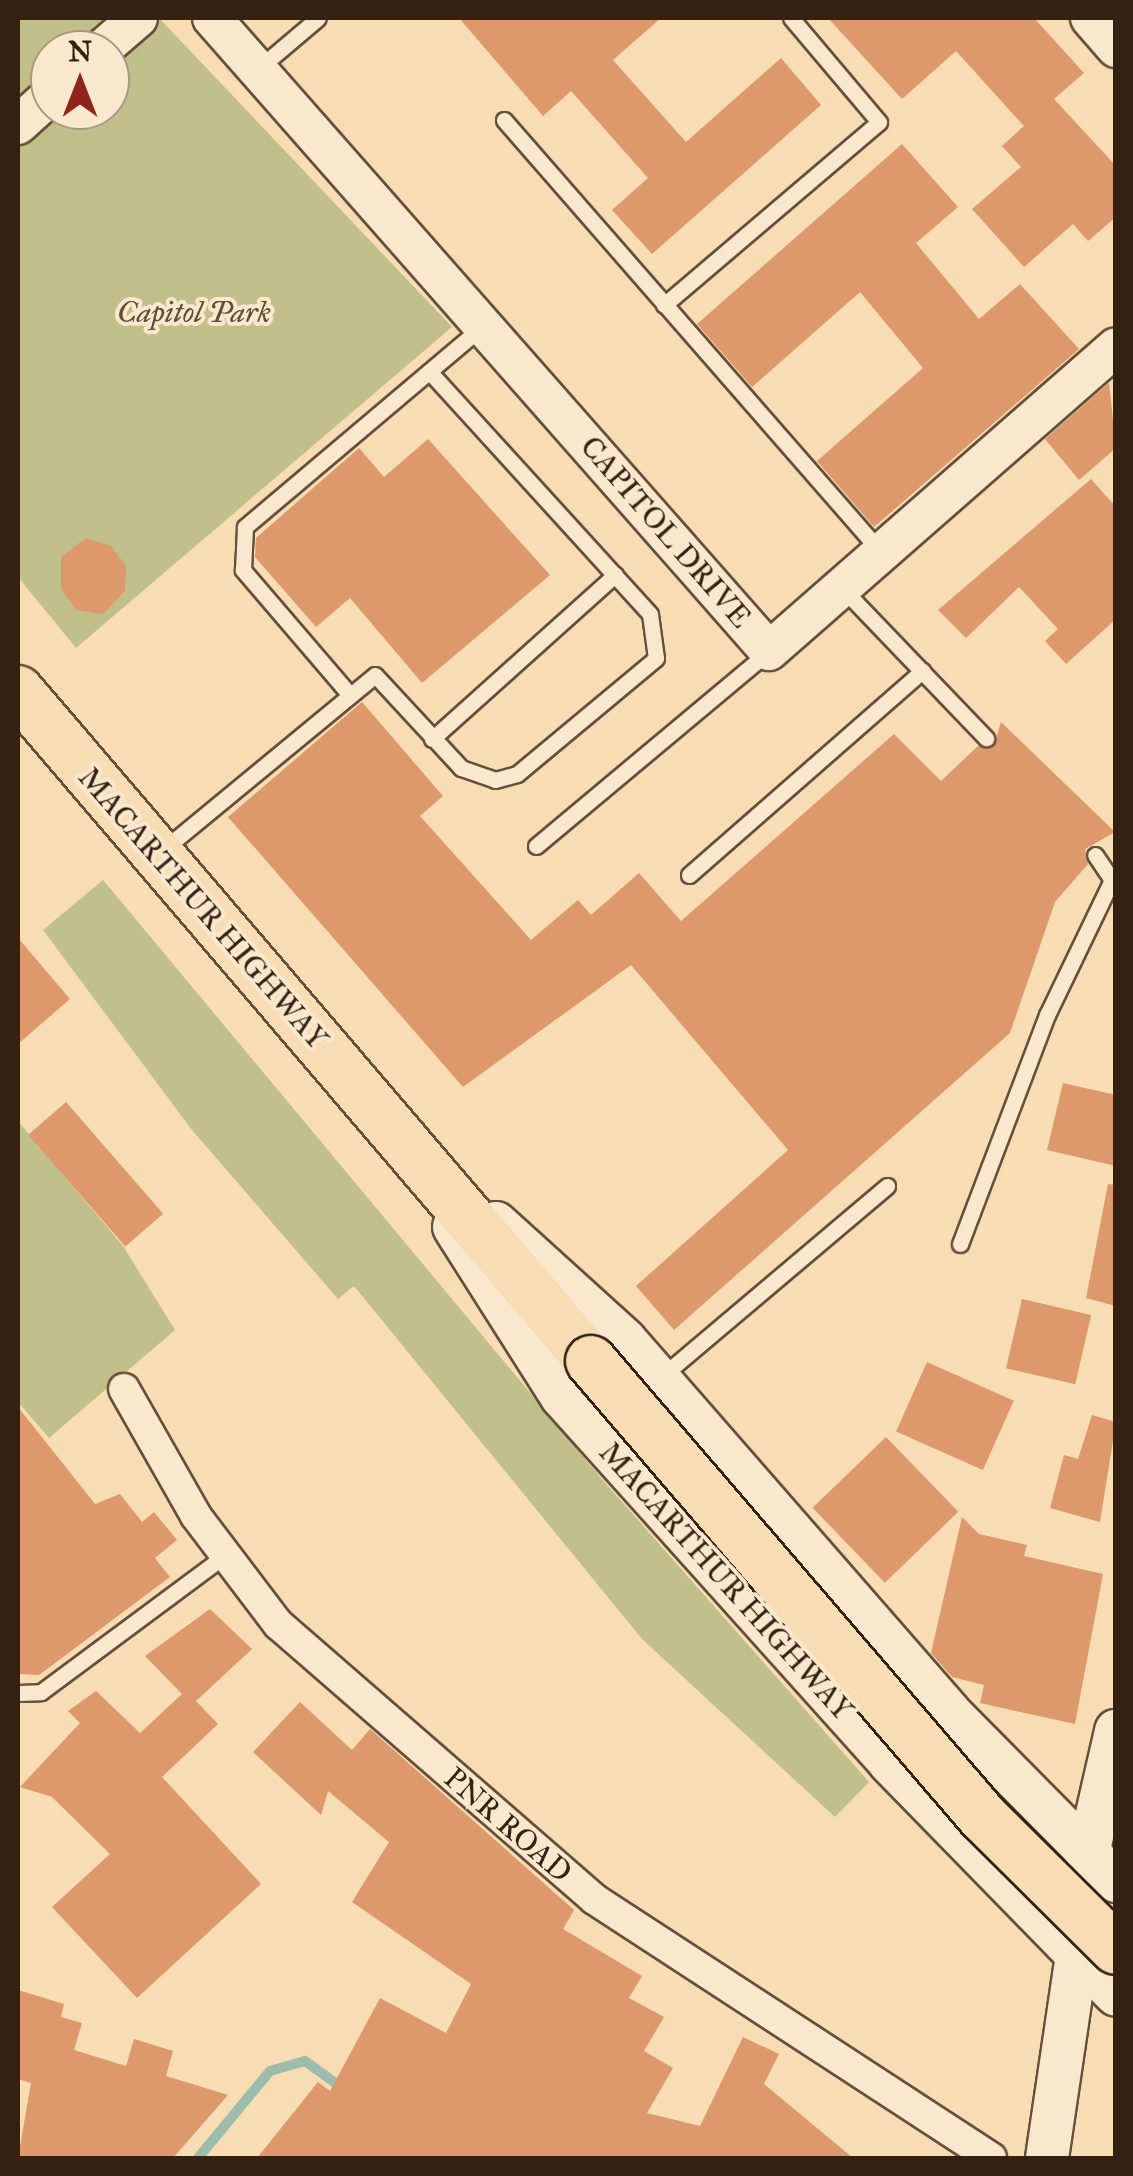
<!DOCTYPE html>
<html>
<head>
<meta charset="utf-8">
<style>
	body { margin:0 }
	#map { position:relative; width:1133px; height:2176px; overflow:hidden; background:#f8dcb4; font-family:"IM FELL Great Primer",serif }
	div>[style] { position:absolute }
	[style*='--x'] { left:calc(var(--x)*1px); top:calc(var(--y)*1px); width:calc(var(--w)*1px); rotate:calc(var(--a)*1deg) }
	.green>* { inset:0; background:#c1bf8a }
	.stream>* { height:10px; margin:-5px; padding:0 5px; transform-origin:5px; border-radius:5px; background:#9dbcac }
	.building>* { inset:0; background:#dd986b; transform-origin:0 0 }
	.roads { filter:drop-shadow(2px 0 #65503a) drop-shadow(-2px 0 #65503a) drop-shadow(0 2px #65503a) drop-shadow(0 -2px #65503a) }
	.service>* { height:15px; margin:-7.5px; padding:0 7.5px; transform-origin:7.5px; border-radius:7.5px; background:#fae8ce }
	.minor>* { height:30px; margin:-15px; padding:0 15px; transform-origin:15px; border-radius:15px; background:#fae8ce }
	.tertiary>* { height:38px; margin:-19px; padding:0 19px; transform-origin:19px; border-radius:19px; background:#fae8ce }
	.secondary>* { height:42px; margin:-21px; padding:0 21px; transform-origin:21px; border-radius:21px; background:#fae8ce }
	.trunk>* { height:50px; margin:-25px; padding:0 25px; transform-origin:25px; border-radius:25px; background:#f8dcb4 }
	.bridges { filter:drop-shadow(2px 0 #342112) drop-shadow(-2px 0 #342112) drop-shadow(0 2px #342112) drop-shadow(0 -2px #342112) }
	.trunk-bridge>* { height:50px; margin:-25px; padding:0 25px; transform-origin:25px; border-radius:25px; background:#f8dcb4 }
	span { translate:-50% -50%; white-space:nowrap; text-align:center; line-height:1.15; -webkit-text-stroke:8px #fae8ce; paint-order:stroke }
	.park-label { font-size:30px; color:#5e5036; font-style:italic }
	.street-label { font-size:30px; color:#342112 }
	.frame { position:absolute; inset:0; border:20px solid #342112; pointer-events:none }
	.north { position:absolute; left:30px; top:30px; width:100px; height:100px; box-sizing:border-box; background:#fae8ce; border:2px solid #ab9883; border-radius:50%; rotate:0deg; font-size:28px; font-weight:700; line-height:40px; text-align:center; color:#342112 }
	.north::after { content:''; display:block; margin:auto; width:35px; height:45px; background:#8f2418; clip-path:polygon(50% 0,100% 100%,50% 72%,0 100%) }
</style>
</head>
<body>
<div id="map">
	<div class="green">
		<i style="clip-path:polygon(evenodd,18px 18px,159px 18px,452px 327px,76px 648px,18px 577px,18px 18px,50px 50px,110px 50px,110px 110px,50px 110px,50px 50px)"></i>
		<i style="clip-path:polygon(103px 880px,601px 1478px,869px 1782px,835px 1817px,642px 1639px,354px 1286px,338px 1299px,192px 1130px,43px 930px)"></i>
		<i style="clip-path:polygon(18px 1121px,123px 1246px,175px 1330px,49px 1438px,18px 1402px)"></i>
	</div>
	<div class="stream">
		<i style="--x:198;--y:2158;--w:113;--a:-50.4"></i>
		<i style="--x:270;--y:2071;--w:36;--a:-16"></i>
		<i style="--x:305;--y:2061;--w:49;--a:35.9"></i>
	</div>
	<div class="building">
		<i style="clip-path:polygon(459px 18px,661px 18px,613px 60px,686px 142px,781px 58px,821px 105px,652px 254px,612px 210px,648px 178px,571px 91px,543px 116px)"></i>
		<i style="clip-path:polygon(828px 18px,1034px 18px,1084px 73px,1054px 99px,1116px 166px,1116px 217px,1088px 241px,1073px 224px,1024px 267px,972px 209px,1021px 167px,1002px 146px,1024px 126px,956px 51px,902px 99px)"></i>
		<i style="clip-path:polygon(902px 144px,958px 207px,916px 243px,979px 319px,1020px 284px,1079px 349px,874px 527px,817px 461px,923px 368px,860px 292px,752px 387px,697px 324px)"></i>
		<i style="clip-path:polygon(1109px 383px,1116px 448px,1079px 480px,1045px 439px)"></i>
		<i style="clip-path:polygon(428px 439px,550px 575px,422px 683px,350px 598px,316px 627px,255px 557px,256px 538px,359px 448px,384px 477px)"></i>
		<i style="clip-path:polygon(1091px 479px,1116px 507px,1116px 619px,1066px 664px,1045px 641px,1058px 629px,1019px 587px,966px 638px,938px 610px)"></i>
		<i style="clip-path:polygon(86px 538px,111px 546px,126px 566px,125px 591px,103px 614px,76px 610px,61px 589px,61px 557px)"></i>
		<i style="clip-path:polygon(362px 702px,443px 796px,420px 816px,531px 940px,578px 900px,591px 915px,639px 873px,681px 921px,894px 734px,941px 781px,978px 746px,994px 745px,1001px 722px,1115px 832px,1085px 849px,1088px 864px,1055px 902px,1010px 1033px,674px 1330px,636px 1286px,788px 1150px,631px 965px,463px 1087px,228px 817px)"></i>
		<i style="clip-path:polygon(18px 938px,70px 999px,18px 1044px)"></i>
		<i style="clip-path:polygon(1063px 1083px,1116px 1095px,1116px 1166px,1047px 1150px)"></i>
		<i style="left:66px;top:1102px;width:148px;height:50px;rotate:49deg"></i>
		<i style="clip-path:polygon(1108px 1184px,1116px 1185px,1116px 1306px,1086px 1298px)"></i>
		<i style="left:1022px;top:1299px;width:71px;height:71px;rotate:13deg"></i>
		<i style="left:927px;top:1362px;width:95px;height:76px;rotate:24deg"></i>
		<i style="clip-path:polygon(18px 1407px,95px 1504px,120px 1494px,142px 1522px,154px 1512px,177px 1540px,155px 1558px,170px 1577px,39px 1675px,18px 1674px)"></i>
		<i style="clip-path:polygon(1092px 1415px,1116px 1422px,1100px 1522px,1050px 1508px,1064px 1455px,1078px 1459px)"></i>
		<i style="left:886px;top:1437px;width:104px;height:102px;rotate:46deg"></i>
		<i style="clip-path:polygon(962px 1517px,979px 1534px,1027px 1545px,1024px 1556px,1103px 1574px,1075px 1724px,980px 1703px,984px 1685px,952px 1677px,931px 1653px)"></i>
		<i style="clip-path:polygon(210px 1609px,252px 1649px,196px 1701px,218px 1724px,162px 1777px,261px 1884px,137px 1998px,52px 1907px,110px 1854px,52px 1797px,20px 1787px,80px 1723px,68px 1711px,96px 1691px,140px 1733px,182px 1694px,145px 1656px)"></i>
		<i style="clip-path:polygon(300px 1702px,352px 1750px,370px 1729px,574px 1910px,563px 1929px,642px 1976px,629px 1998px,664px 2017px,644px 2051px,673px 2068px,647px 2113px,700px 2126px,743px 2037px,779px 2054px,764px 2084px,853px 2158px,257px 2158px,318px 2082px,330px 2091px,380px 1998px,446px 2033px,471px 1984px,352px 1902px,389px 1842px,328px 1791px,321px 1815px,253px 1752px)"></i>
		<i style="clip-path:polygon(18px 1990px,64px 2004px,61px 2017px,82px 2023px,74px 2050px,126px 2066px,134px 2039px,173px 2051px,166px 2076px,228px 2095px,173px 2158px,18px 2158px,31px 2083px,18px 2079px)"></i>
	</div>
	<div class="roads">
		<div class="service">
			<i style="--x:259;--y:68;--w:77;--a:-40.3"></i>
			<i style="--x:504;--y:120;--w:572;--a:48.9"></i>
			<i style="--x:664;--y:305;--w:282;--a:-40.4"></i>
			<i style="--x:879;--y:122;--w:136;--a:-130.2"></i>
			<i style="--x:843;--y:589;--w:207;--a:46.2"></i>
			<i style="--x:350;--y:695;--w:165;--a:-130.6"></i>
			<i style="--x:243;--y:570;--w:43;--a:-87.3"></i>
			<i style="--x:245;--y:527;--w:312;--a:-40.2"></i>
			<i style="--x:432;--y:739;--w:246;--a:-41.9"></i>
			<i style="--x:536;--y:846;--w:304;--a:-39.9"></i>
			<i style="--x:164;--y:849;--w:273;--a:-39.5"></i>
			<i style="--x:375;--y:675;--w:127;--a:47.2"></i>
			<i style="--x:461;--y:768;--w:36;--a:19"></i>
			<i style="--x:495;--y:780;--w:23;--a:-15"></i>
			<i style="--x:517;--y:774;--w:181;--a:-39.8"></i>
			<i style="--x:656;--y:658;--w:44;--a:-97.8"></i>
			<i style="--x:650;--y:614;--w:328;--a:-132.3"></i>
			<i style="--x:689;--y:875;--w:310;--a:-41.2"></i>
			<i style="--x:960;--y:1244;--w:245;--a:-69.2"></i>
			<i style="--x:1047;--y:1015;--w:150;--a:-64.3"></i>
			<i style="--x:1112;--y:880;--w:30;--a:-124"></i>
			<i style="--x:661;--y:1377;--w:296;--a:-40.2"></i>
			<i style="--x:18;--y:1693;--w:23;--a:-2"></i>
			<i style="--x:41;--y:1692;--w:228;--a:-36.6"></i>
		</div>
		<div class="minor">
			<i style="--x:124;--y:1389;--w:146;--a:60.4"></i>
			<i style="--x:196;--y:1516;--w:136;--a:52.8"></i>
			<i style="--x:278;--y:1624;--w:419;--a:41"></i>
			<i style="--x:594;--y:1899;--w:474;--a:33.1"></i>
		</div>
		<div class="tertiary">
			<i style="--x:212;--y:18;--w:843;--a:48.65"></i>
			<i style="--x:769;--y:651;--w:461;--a:-41.2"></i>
			<i style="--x:1090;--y:18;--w:40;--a:49"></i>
			<i style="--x:101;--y:50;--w:49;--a:-40.9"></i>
			<i style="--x:18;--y:125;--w:43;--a:-42.2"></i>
		</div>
		<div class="secondary">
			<i style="--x:496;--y:1223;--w:174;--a:42.2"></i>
			<i style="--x:625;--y:1340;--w:493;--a:48.9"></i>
			<i style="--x:949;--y:1712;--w:238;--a:45.3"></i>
			<i style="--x:454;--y:1227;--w:201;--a:57.6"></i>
			<i style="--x:562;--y:1397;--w:490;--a:48.1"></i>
			<i style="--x:889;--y:1762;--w:325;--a:45.7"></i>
			<i style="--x:1084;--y:1871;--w:144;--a:-77.1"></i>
			<i style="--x:1047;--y:2158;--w:218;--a:-81.6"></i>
		</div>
		<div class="trunk">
			<i style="--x:18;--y:691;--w:882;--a:49.46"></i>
		</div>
	</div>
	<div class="bridges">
		<div class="trunk-bridge">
			<i style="--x:591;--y:1361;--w:601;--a:49.32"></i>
			<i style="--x:983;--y:1817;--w:187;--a:44.8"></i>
		</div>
	</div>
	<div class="park-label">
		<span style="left:194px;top:312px">Capitol Park</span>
	</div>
	<div class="street-label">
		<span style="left:666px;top:532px;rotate:49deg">CAPITOL DRIVE</span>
		<span style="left:203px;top:908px;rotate:49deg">MACARTHUR HIGHWAY</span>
		<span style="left:726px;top:1581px;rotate:48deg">MACARTHUR HIGHWAY</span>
		<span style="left:508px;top:1825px;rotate:41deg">PNR ROAD</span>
	</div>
	<div class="frame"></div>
	<div class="north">N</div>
</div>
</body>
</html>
